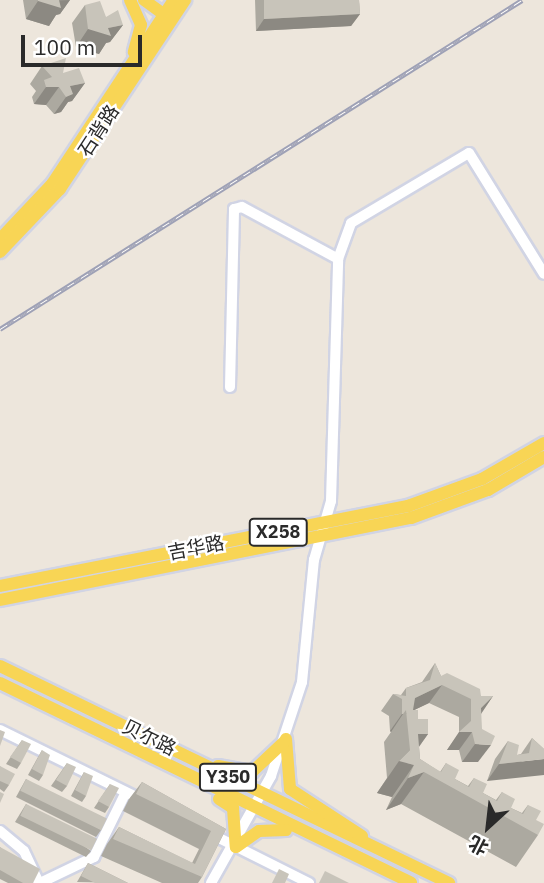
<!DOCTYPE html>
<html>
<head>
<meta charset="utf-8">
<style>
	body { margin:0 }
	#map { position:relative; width:544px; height:883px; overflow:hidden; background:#ede6dc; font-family:"IBM Plex Sans","Noto Sans SC",sans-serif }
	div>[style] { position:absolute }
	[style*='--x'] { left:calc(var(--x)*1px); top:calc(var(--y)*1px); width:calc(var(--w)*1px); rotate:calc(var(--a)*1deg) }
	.roads { filter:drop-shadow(2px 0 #d1d4e4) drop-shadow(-2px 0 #d1d4e4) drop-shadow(0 2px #d1d4e4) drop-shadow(0 -2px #d1d4e4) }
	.minor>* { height:10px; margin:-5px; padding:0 5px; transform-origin:5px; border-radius:5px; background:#fff }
	.major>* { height:12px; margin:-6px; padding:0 6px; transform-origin:6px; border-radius:6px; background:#f8d555 }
	.rail>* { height:5px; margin-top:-2.5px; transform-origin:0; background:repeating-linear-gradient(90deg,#fff 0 8px,#9ea1b6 0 16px); box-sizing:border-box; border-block:2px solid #9ea1b6 }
	.wall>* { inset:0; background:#aca9a0 }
	.shaded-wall>* { inset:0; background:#8c8982 }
	.building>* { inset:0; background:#c8c4ba; transform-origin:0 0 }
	span { translate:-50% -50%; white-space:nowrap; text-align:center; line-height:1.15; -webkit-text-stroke:5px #fff; paint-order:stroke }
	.shield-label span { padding:2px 5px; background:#fff; border:2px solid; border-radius:5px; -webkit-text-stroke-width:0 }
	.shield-label { font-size:18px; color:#2a2a2a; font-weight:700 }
	.street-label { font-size:19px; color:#2a2a2a }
	.north { position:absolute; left:453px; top:792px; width:70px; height:70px; -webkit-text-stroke:5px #fff; paint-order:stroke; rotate:207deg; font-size:19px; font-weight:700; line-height:28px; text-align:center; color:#2a2a2a }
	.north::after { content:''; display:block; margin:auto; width:24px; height:32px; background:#2a2a2a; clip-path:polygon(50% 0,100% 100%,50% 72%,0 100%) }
	.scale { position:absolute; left:21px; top:35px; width:121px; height:32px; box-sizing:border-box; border:4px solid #2a2a2a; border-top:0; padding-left:9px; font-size:21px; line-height:24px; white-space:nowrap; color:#2a2a2a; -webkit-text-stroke:5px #fff; paint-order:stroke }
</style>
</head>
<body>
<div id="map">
	<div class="roads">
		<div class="minor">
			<i style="--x:230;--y:387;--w:178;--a:-88.7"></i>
			<i style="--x:234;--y:209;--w:8;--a:-14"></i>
			<i style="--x:242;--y:207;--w:109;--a:28.4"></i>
			<i style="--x:0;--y:730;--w:158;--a:26.2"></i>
			<i style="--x:0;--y:831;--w:31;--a:40"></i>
			<i style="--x:24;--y:851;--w:35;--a:65"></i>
			<i style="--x:209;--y:833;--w:112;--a:26.6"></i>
			<i style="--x:40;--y:883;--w:60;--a:-25.7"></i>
			<i style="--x:94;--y:857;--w:72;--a:-63.8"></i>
			<i style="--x:211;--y:883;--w:123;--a:-60.7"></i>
			<i style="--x:271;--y:776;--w:99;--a:-71.7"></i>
			<i style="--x:302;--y:682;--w:123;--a:-84.4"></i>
			<i style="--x:314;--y:560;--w:61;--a:-73.9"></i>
			<i style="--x:331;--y:501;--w:242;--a:-88.3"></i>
			<i style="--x:338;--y:259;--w:38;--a:-70"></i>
			<i style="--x:351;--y:223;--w:137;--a:-30.7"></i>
			<i style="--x:469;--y:153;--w:142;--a:58.2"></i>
		</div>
		<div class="major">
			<i style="--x:130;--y:0;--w:27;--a:66"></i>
			<i style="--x:141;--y:25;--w:28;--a:105"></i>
			<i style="--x:144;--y:0;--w:31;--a:36"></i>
			<i style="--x:0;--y:239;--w:76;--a:-46.6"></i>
			<i style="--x:52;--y:184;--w:221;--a:-56.5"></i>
			<i style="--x:0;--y:252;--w:87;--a:-46.4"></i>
			<i style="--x:60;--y:189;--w:227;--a:-56.5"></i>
			<i style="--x:0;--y:586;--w:416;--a:-11.1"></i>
			<i style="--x:408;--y:506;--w:79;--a:-20"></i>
			<i style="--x:482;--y:479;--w:72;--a:-30.1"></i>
			<i style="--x:0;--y:600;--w:419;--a:-11.3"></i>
			<i style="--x:411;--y:518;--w:82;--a:-20"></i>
			<i style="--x:488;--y:490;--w:65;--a:-30.5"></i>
			<i style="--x:0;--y:666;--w:499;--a:25.8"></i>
			<i style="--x:0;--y:683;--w:457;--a:25.9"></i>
			<i style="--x:286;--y:739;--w:50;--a:85.4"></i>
			<i style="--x:290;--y:789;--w:86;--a:33.1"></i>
			<i style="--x:218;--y:766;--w:35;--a:10"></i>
			<i style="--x:252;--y:772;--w:44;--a:-43.2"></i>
			<i style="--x:219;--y:799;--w:17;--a:33"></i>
			<i style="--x:233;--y:808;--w:39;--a:86"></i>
			<i style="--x:236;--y:847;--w:28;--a:-35"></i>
			<i style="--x:259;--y:831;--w:27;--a:-2"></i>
		</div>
	</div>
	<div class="rail">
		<i style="--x:0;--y:329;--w:617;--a:-32.22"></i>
	</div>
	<div class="wall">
		<i style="clip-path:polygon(23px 0,70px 0,60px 14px,56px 15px,49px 26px,26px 19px)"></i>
		<i style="clip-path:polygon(255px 0,359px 0,360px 14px,351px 26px,256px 31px)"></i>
		<i style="clip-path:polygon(85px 5px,106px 17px,123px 25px,110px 42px,106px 43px,99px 54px,76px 47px,72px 23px)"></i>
		<i style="clip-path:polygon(42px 66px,63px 73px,85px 83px,72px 101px,68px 102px,61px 112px,54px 114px,46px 105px,34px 104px,32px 97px,36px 91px,30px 84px)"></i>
		<i style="clip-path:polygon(435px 663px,441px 676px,481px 696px,493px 696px,481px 713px,478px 762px,462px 762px,459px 750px,447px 750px,459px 733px,459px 717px,429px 703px,414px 710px,418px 719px,428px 734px,419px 747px,420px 759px,440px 772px,446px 763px,455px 779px,468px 786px,474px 778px,483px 793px,496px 800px,502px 792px,511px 808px,522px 813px,528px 805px,536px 820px,538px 835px,516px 867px,401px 804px,386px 810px,392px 797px,377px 793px,387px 778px,384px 742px,391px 732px,390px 731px,389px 716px,381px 711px,393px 694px,401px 695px,406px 688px,422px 682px)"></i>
		<i style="clip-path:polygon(532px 738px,544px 749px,487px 781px,495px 759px,508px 741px,517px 755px,521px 754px)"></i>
		<i style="clip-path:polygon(22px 740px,21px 763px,17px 769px,6px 764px)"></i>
		<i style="clip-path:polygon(42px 750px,43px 775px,39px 781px,28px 775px)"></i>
		<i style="clip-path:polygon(67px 763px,67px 786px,62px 792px,51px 786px)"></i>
		<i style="clip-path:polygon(0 766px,9px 785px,4px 792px,0 789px)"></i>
		<i style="clip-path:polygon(84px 772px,86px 796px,82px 802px,71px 796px)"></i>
		<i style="clip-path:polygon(26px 779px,101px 830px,96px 837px,16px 797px)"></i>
		<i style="clip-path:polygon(142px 782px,226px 829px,202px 877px,198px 883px,162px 883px,101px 856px,107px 844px,119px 827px,192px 863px,199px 849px,123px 811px,129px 799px)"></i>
		<i style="clip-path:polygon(110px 784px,109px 807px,105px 813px,94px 808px)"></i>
		<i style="clip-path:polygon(26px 804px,91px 851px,86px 857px,15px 822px)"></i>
		<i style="clip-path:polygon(0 847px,33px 883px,8px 883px,0 879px)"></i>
		<i style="clip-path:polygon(88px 863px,128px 883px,77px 882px)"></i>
	</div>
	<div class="shaded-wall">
		<i style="clip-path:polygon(70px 0,60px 14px,56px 15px,49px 26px,26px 19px,38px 1px)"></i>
		<i style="clip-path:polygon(360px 14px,351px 26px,256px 31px,264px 19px)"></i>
		<i style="clip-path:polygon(123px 25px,110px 42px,106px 43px,99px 54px,76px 47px,88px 29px,108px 28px)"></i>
		<i style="clip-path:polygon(85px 83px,72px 101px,68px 102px,61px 112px,54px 114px,66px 97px,70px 86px)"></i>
		<i style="clip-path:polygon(46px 87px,59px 87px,46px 105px,34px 104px)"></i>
		<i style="clip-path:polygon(442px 685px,429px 703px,406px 714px,415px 698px)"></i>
		<i style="clip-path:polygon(493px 696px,481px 714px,481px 708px)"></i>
		<i style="clip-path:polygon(402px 714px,403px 714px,391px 732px,390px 731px)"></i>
		<i style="clip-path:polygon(459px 732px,472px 732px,459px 750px,447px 750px)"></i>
		<i style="clip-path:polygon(418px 734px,428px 734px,407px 763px,414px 765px,392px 797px,377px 793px,399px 761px,410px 750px)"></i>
		<i style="clip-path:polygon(475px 744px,491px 745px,478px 762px,462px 762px)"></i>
		<i style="clip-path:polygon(544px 759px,544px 775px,487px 781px,499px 764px)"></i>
		<i style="clip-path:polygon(424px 772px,401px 804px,386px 810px,408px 778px)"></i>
	</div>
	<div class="building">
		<i style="clip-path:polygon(38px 0,59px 0,61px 8px,38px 1px)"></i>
		<i style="clip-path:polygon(264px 0,359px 0,360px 14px,264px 19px)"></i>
		<i style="clip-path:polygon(100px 1px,106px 17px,118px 10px,123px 25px,108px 28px,111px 36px,88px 29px,85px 5px)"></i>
		<i style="clip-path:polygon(66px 58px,63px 73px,79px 68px,85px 83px,70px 86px,73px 94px,66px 97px,59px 87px,46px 87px,44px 80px,52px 77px,42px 66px)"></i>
		<i style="clip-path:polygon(435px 663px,441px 676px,447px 673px,480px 689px,481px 696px,493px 696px,481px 708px,482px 729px,495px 736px,491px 745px,475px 744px,472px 732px,459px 732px,471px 721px,471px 699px,442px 685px,415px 698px,413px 710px,406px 710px,403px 714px,402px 714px,402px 699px,393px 694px,406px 696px,406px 688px,430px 680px)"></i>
		<i style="clip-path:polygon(406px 710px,418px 710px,418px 719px,428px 719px,428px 734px,418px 734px,420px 759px,441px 772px,446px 763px,459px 770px,455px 779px,469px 787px,474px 778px,487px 784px,483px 793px,497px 801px,502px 792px,515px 799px,511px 808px,523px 814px,528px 805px,541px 811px,536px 820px,544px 824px,538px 835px,424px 772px,408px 778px,414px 765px,399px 761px,410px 750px)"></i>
		<i style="clip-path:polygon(0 730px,5px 732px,0 746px)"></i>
		<i style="clip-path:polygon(532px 738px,544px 749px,544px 759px,499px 764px,508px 741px,519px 745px,517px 755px,529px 753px)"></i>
		<i style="clip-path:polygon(22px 740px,31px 744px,21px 763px,10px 757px)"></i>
		<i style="clip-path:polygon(42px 750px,50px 755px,43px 775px,32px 769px)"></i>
		<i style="clip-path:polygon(67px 763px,76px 767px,67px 786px,56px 780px)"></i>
		<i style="clip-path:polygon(0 766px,15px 774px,9px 785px,0 781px)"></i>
		<i style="clip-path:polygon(84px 772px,93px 776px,86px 796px,75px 790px)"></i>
		<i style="left:26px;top:779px;width:90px;height:13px;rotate:26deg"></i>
		<i style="clip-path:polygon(142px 782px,226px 829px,202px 877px,113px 839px,119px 827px,195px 864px,211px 831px,136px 794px)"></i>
		<i style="clip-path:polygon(110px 784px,119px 788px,109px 807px,98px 801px)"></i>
		<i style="clip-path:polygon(0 792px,4px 794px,0 803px)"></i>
		<i style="left:26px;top:804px;width:79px;height:13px;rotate:26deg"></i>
		<i style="clip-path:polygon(0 847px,40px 869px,33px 883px,23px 883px,0 870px)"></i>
		<i style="clip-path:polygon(88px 863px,128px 883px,95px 883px,81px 876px)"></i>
		<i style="clip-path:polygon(279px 869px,289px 874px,285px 883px,272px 883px)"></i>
		<i style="clip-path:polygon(325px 871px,349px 883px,319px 883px)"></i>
	</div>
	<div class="shield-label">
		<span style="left:278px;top:532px">X258</span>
		<span style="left:228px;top:777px">Y350</span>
	</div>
	<div class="street-label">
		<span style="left:99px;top:131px;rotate:-57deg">石背路</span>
		<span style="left:196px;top:548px;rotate:-11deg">吉华路</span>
		<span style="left:149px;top:738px;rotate:26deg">贝尔路</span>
	</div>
	<div class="north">北</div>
	<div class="scale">100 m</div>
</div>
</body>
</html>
